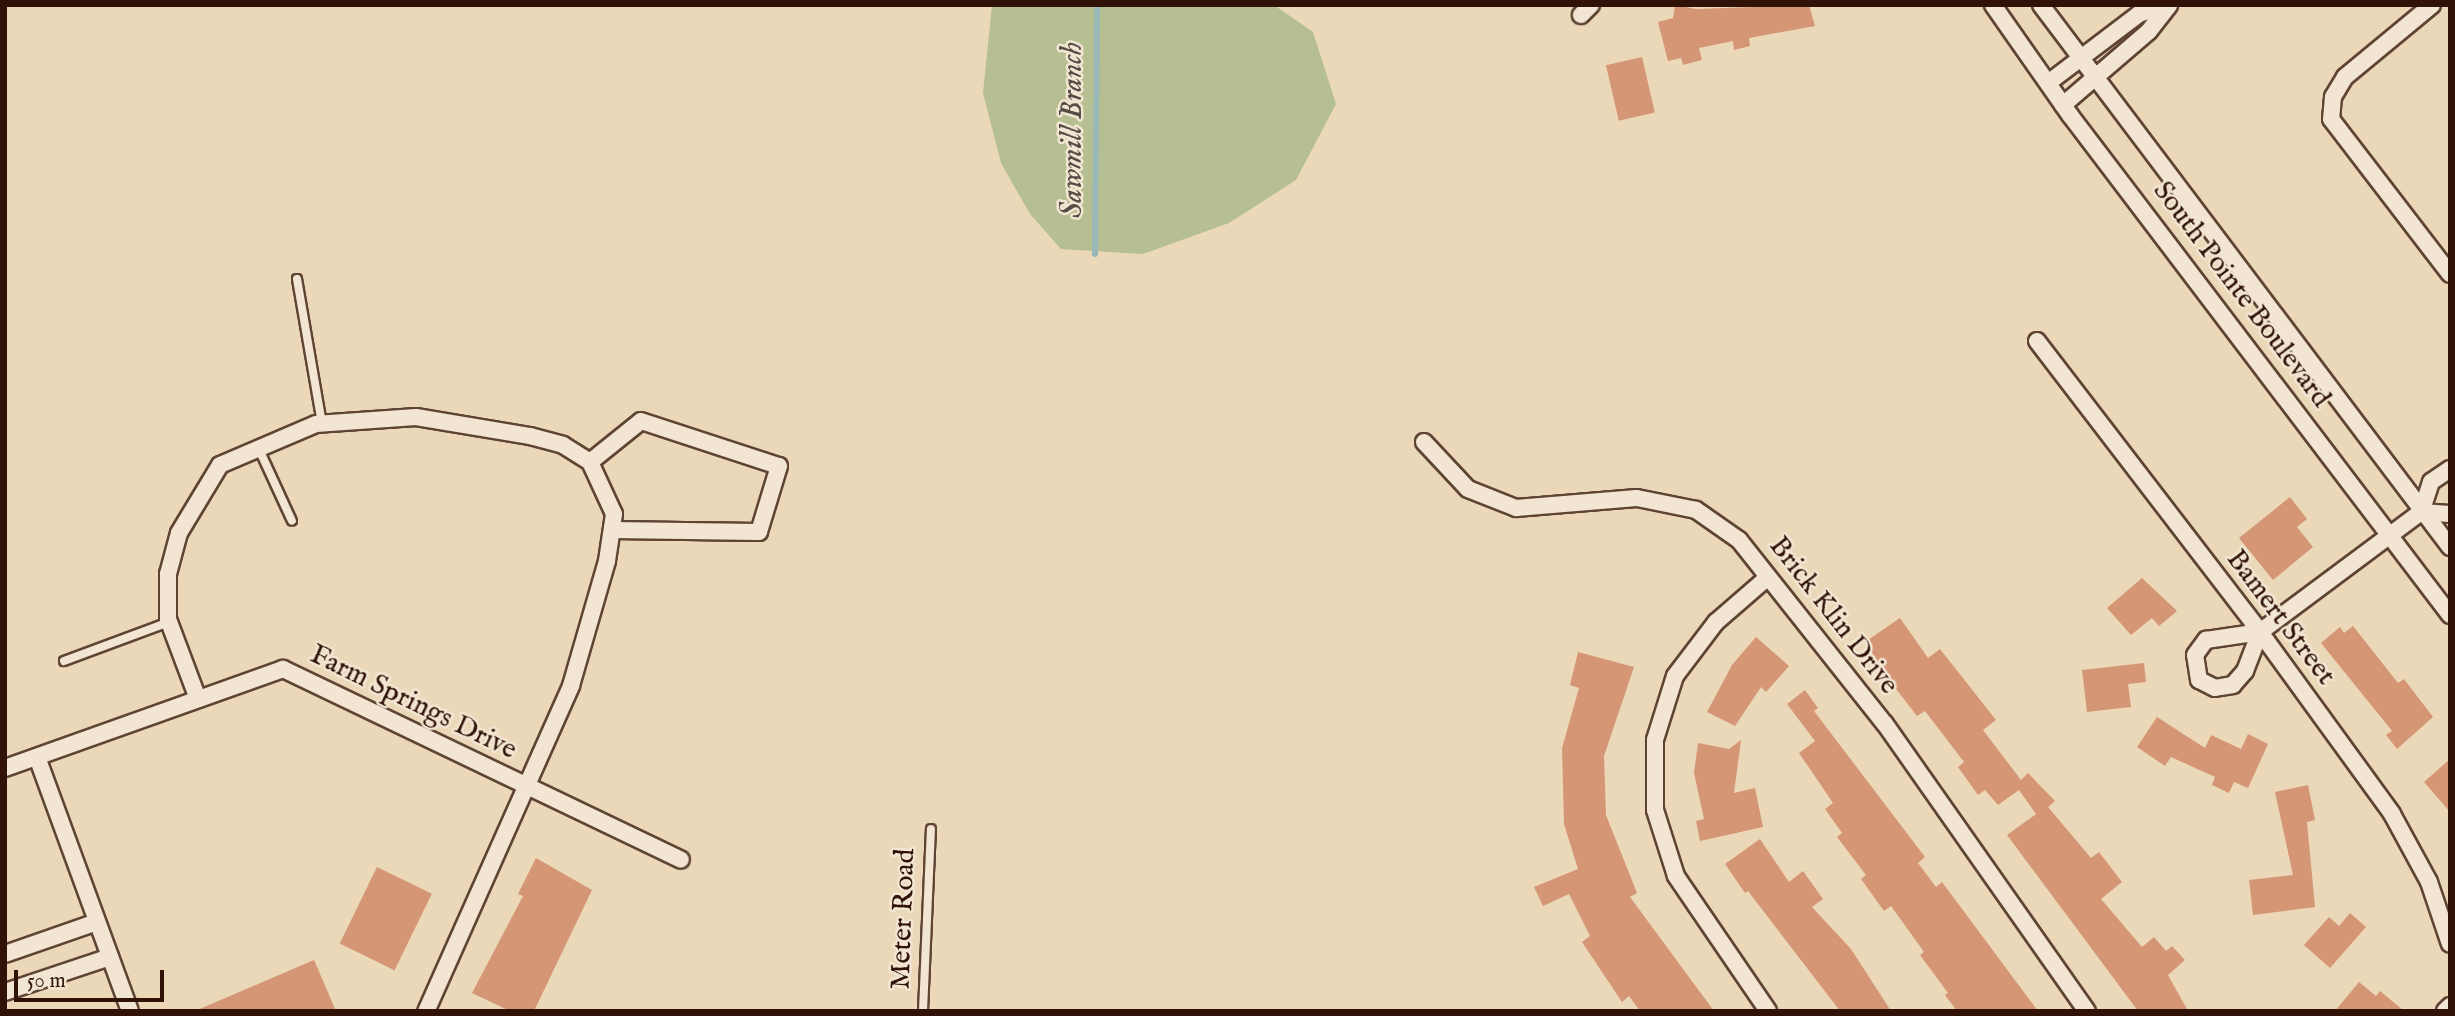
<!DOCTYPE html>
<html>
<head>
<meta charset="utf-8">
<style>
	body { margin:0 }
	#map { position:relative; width:2455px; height:1016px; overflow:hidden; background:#ebd8b9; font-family:"IM FELL English",serif }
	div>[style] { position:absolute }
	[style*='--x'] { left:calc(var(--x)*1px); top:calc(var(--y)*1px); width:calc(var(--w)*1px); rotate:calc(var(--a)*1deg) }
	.green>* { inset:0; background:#b5bf91 }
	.stream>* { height:6px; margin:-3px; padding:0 3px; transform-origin:3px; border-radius:3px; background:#9ab8b7 }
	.building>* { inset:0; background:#d49674; transform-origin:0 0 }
	.roads { filter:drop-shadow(2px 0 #5f4434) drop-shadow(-2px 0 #5f4434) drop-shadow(0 2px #5f4434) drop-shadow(0 -2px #5f4434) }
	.service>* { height:8px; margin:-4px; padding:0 4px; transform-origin:4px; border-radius:4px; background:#f2e6d2 }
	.minor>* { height:16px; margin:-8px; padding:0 8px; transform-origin:8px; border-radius:8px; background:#f2e6d2 }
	span { translate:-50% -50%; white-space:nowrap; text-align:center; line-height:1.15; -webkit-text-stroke:5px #f2e6d2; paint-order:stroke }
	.street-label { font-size:28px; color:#301207 }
	.water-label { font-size:30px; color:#554c45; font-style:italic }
	.frame { position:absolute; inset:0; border:7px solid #301207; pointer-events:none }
	.scale { position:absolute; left:14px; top:970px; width:150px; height:32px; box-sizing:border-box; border:4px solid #301207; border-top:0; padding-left:9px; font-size:21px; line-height:24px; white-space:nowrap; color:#301207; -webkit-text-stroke:5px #f2e6d2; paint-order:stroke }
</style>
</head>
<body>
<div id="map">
	<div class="green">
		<i style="clip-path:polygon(992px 5px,1274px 5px,1313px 32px,1336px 104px,1296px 180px,1229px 223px,1143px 254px,1061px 249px,1030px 214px,1001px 163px,983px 93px)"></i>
	</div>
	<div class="stream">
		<i style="--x:1095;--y:254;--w:249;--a:-89.5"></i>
	</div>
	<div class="building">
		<i style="clip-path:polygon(1675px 5px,1696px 9px,1809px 5px,1815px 26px,1749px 38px,1750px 46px,1734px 50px,1733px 41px,1699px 48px,1702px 60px,1683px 65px,1681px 58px,1668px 61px,1658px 22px,1673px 18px)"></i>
		<i style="left:1642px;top:57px;width:57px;height:37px;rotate:77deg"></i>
		<i style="clip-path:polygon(2290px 497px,2307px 519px,2297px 527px,2313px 547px,2273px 580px,2239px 538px)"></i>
		<i style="clip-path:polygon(2142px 578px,2177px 611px,2159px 626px,2152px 618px,2131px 635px,2107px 608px)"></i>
		<i style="clip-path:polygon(1900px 618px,1928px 658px,1940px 649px,1996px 720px,1983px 730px,2021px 780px,2028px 773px,2055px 801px,2048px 807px,2091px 858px,2099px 852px,2122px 882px,2101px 899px,2142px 947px,2154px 937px,2166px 951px,2172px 946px,2185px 960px,2168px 975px,2188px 1011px,2138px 1011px,2007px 835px,2036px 814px,2019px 790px,1998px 805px,1985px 790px,1978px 795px,1958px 767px,1964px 762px,1925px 711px,1917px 716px,1893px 685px,1865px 642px)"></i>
		<i style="clip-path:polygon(2353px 626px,2398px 683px,2404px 679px,2433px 717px,2397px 749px,2386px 735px,2392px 731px,2321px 643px,2340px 627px,2344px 633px)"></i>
		<i style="clip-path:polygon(1756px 637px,1789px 666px,1766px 692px,1761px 687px,1735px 726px,1707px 712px,1732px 665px)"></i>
		<i style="clip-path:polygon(1578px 652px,1634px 667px,1604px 756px,1606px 815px,1637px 893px,1630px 897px,1714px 1011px,1640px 1011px,1629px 996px,1622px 1002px,1582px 942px,1590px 936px,1569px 894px,1543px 906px,1534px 887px,1578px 869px,1564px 824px,1562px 748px,1579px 688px,1570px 685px)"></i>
		<i style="clip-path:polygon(2144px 663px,2146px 682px,2128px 684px,2131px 707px,2087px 712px,2082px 670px)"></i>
		<i style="clip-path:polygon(1805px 690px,1818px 708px,1814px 711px,1925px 857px,1918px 863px,1936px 887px,1942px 882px,2038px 1011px,1957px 1011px,1945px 995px,1948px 993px,1920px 955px,1924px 952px,1891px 906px,1884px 911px,1861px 879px,1866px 875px,1837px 837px,1842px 833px,1825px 809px,1833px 803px,1799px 753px,1815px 741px,1787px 704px)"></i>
		<i style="clip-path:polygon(2157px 717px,2205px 748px,2211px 735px,2241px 749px,2248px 734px,2268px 744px,2248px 788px,2234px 782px,2229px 793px,2212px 785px,2215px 777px,2171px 757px,2165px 766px,2137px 747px)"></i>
		<i style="clip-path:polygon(1741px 740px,1734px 793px,1755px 788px,1763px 827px,1700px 841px,1696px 821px,1704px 819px,1694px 773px,1698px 743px,1729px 749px)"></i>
		<i style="clip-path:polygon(2450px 759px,2450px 812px,2424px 782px)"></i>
		<i style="clip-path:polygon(2308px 785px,2315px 820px,2307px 822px,2315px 907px,2253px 915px,2249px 880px,2293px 875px,2275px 792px)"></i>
		<i style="clip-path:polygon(1760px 839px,1789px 882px,1803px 871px,1823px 899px,1812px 907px,1851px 949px,1891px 1011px,1840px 1011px,1748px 891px,1745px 893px,1725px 864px)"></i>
		<i style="clip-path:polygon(536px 858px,592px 890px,534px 1011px,510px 1011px,472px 993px,523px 896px,518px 894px)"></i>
		<i style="left:377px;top:867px;width:61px;height:85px;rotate:26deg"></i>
		<i style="clip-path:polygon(2350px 913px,2366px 927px,2330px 968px,2304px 945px,2329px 917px,2339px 926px)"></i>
		<i style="clip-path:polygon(314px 960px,336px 1011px,195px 1011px)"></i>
		<i style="clip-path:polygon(2359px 982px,2376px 996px,2380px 991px,2404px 1011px,2335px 1011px)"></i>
	</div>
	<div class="roads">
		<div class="service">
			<i style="--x:297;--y:279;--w:147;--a:80.2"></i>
			<i style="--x:258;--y:447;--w:81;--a:65.3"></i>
			<i style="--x:64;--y:661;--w:112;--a:-20.4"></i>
			<i style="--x:923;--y:1011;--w:182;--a:-87.5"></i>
		</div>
		<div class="minor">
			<i style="--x:1993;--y:5;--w:134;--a:55"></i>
			<i style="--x:2070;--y:115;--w:628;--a:52.77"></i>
			<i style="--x:2041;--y:5;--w:679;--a:52.96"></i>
			<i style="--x:2432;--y:5;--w:113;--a:140.4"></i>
			<i style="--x:2345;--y:77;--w:23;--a:121"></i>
			<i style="--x:2333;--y:97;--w:22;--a:95"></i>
			<i style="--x:2331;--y:119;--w:195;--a:52.5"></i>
			<i style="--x:1581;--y:15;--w:14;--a:-45"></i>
			<i style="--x:2048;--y:83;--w:114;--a:-37.2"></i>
			<i style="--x:2139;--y:14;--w:28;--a:-18"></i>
			<i style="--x:2063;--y:105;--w:113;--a:-40.7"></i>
			<i style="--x:2149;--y:31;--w:33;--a:-52"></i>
			<i style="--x:2037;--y:341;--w:367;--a:52.5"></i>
			<i style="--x:2260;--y:632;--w:225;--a:54"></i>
			<i style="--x:2392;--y:814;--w:77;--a:61.4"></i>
			<i style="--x:2429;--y:882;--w:65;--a:71.3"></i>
			<i style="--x:1424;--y:442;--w:64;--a:46.9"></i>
			<i style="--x:1468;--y:489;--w:52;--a:21.6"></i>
			<i style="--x:1516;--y:508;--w:121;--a:-4.7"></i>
			<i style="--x:1637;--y:498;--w:60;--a:11.5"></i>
			<i style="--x:1696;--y:510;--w:52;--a:34.9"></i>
			<i style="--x:1739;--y:540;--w:235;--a:51.6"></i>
			<i style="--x:1885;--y:724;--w:351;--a:54.9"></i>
			<i style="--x:590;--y:462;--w:65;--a:-38.8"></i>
			<i style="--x:641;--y:421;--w:145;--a:18.1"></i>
			<i style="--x:779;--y:466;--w:69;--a:106.9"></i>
			<i style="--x:759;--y:532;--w:147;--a:-179.2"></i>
			<i style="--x:2450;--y:469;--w:23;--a:146"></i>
			<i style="--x:2431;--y:482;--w:32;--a:108"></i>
			<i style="--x:2421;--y:512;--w:29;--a:4"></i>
			<i style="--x:1768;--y:577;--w:69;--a:139.1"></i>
			<i style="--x:1716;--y:622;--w:68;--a:127.2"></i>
			<i style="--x:1675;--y:676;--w:67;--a:107.4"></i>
			<i style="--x:1655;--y:740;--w:70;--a:90"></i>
			<i style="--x:1655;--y:810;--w:69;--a:72.3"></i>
			<i style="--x:1676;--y:876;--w:163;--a:55.7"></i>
			<i style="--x:2260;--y:632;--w:201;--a:-36.7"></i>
			<i style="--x:2260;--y:632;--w:42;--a:111"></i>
			<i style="--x:2245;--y:671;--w:18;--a:131"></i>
			<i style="--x:2233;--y:685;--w:18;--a:171"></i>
			<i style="--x:2215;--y:688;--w:18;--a:-153"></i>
			<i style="--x:2199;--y:680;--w:25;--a:-99"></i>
			<i style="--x:2195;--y:655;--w:19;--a:-54"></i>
			<i style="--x:2206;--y:640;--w:55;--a:-8.4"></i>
			<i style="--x:198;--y:699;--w:85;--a:-110.6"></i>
			<i style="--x:168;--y:619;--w:45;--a:-90"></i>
			<i style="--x:168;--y:574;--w:42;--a:-75"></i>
			<i style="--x:179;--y:533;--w:79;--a:-58.9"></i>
			<i style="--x:220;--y:465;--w:104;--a:-23.1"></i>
			<i style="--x:316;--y:424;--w:100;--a:-4"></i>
			<i style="--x:416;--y:417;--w:116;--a:9.5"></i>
			<i style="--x:530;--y:436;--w:34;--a:15"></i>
			<i style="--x:563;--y:445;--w:32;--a:32"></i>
			<i style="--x:590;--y:462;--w:57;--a:65.2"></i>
			<i style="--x:614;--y:514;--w:48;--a:98.5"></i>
			<i style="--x:607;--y:561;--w:130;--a:106.1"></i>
			<i style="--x:571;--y:686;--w:356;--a:114"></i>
			<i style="--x:37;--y:757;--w:270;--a:69.9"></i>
			<i style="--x:5;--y:768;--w:295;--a:-19.6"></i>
			<i style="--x:283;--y:669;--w:441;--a:25.6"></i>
			<i style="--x:5;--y:954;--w:97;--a:-19.2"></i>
			<i style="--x:5;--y:992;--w:111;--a:-18.4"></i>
			<i style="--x:2445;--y:1011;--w:7;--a:-45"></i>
		</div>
	</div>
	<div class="street-label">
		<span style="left:2241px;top:295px;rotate:53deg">South Pointe Boulevard</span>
		<span style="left:1833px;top:616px;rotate:52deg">Brick Klin Drive</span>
		<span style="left:2280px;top:618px;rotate:53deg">Bamert Street</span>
		<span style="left:413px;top:703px;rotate:26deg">Farm Springs Drive</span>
		<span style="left:904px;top:919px;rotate:-88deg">Meter Road</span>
	</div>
	<div class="water-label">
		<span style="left:1073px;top:130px;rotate:-90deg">Sawmill Branch</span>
	</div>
	<div class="frame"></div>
	<div class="scale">50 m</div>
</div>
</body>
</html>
